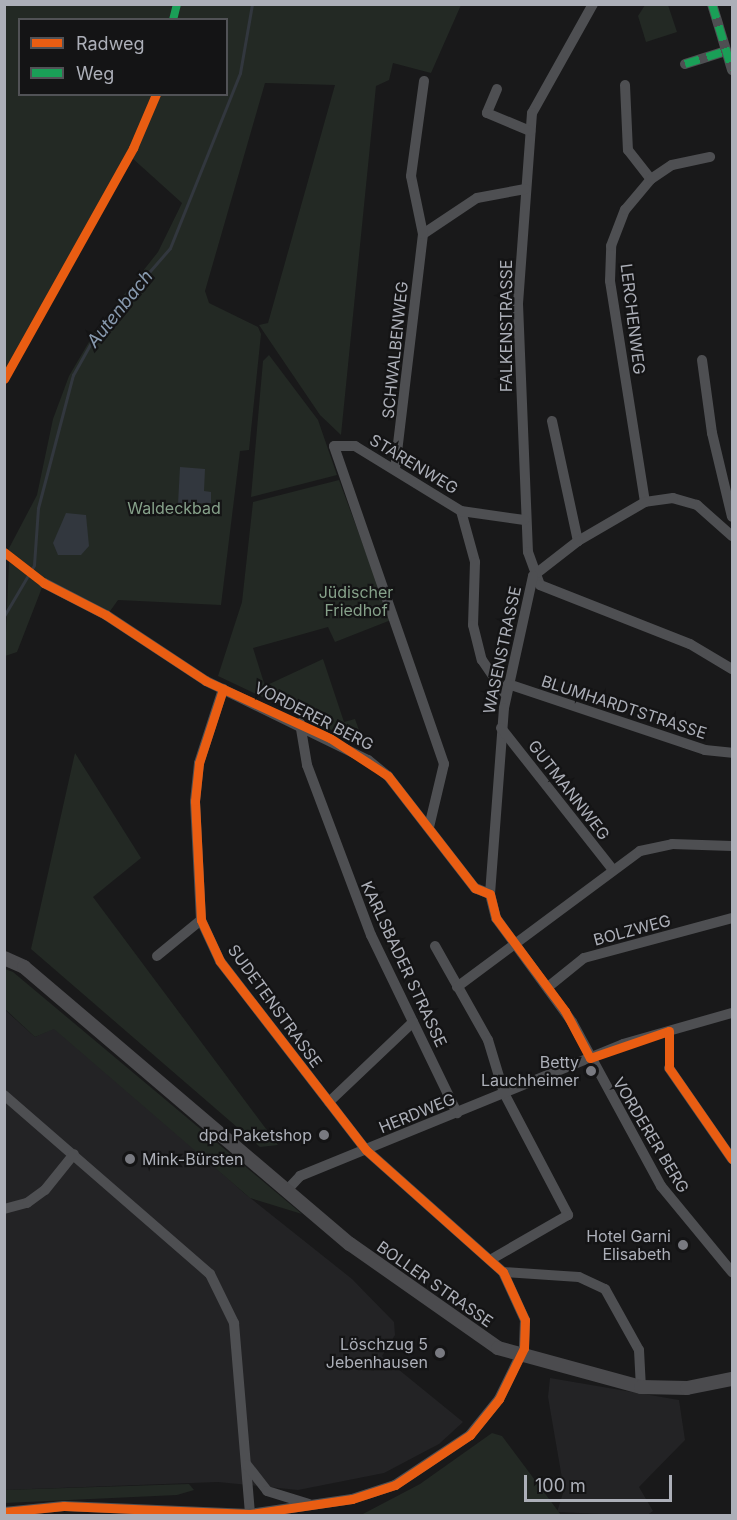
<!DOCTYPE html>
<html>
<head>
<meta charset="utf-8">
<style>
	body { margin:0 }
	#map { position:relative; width:737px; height:1520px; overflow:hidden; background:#19191a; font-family:Inter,sans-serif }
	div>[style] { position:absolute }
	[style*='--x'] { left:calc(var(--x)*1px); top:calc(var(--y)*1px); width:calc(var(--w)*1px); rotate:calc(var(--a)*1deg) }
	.built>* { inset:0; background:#232325 }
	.green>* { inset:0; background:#232924 }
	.water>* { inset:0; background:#32373e }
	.stream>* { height:3px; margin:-1.5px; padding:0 1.5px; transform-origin:1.5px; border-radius:1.5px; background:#32373e }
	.minor>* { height:10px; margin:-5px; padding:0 5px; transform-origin:5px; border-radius:5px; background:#4e4f52 }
	.major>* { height:14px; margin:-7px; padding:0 7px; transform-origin:7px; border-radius:7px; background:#4b4b4e }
	.quiet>* { height:8px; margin-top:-4px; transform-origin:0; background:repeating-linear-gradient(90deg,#1a9f57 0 15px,transparent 0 23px) }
	.cycleway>* { height:9px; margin:-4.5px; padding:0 4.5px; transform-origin:4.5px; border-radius:4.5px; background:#e95d12 }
	.dots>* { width:16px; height:16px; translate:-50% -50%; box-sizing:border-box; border:3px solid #141415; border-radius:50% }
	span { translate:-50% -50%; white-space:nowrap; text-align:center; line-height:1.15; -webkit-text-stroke:4.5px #141415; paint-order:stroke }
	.street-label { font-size:16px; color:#acafb8 }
	.park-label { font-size:16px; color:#86a18a }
	.poi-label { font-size:16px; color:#acafb8 }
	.right { translate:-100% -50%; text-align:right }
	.left { translate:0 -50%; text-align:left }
	.water-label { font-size:18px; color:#889aaf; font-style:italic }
	.frame { position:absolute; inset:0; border:6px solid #acafb8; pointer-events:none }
	.legend { position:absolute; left:18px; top:18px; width:210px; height:78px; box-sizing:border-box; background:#141415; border:2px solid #515256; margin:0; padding:8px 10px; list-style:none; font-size:18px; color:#acafb8 }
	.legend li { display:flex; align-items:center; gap:12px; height:30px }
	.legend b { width:30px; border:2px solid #515256 }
	.scale { position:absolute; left:524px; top:1475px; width:148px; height:27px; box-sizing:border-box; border:3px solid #acafb8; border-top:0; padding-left:8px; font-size:18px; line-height:21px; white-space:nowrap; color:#acafb8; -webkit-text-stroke:4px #141415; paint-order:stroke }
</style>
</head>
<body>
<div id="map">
	<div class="built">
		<i style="clip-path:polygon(4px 1009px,35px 1037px,54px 1028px,96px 1061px,244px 1193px,352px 1279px,394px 1322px,395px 1335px,382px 1356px,463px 1422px,439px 1444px,384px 1473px,298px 1490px,218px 1482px,5px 1490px)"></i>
		<i style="clip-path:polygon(550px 1378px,679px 1400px,685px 1440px,639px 1487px,653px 1511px,646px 1516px,557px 1512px,564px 1490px,548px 1397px)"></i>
	</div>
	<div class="green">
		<i style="clip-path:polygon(4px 5px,175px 5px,171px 19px,20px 20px,20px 94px,153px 95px,128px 153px,5px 372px)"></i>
		<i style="clip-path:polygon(180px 5px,461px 5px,431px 73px,393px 63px,389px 80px,376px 86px,341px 435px,320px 415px,259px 325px,268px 323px,335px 85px,265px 83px,205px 291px,209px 303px,258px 327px,261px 334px,249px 450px,240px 451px,221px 605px,118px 600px,108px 614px,46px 584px,7px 552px,37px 495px,53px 419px,69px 376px,96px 330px,158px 252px,182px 203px,131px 157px,158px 95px,226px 94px,226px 20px,176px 19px)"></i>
		<i style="clip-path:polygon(645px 5px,668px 5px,677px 32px,646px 42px,638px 16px)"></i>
		<i style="clip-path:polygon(269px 355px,318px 420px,337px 475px,251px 497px,263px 361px)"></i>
		<i style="clip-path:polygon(339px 480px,391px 620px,335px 642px,328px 627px,253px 648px,265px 686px,323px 659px,344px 722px,355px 719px,360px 733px,353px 740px,218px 676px,242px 602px,253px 502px)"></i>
		<i style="clip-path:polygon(9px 562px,43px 585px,17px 652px,5px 656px)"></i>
		<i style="clip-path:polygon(75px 753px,141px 858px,93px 897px,278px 1145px,260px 1147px,31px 949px)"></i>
		<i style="clip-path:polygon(5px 969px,13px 972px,302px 1214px,250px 1198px,54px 1029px,35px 1037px,5px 1009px)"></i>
		<i style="clip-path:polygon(492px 1433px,502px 1436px,561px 1515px,361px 1515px,420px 1484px)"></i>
		<i style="clip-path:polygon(189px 1484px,194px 1490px,177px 1495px,5px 1503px,5px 1490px)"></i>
	</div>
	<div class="water">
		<i style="clip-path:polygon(180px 467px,205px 469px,204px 491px,211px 492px,211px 503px,178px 504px)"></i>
		<i style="clip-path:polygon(66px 513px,86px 515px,89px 546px,81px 555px,58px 555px,53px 543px)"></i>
	</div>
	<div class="stream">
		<i style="--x:4;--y:616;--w:59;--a:-59.5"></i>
		<i style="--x:34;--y:565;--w:57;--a:-86"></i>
		<i style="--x:38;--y:508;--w:138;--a:-75.3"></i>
		<i style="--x:73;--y:375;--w:49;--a:-60.8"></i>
		<i style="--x:97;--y:332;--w:111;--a:-49"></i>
		<i style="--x:170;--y:248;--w:188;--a:-68.2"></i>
		<i style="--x:240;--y:73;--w:70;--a:-80.1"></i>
	</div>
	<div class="minor">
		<i style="--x:593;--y:4;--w:125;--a:119.2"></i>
		<i style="--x:532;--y:113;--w:192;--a:94.2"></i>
		<i style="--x:518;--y:304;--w:248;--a:87.7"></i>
		<i style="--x:528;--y:552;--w:35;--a:70"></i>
		<i style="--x:540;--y:585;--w:161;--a:21.5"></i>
		<i style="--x:690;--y:644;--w:49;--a:30.8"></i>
		<i style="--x:712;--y:4;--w:69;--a:73.1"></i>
		<i style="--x:685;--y:64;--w:43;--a:-17.6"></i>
		<i style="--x:625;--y:85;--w:65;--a:87.4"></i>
		<i style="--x:628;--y:150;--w:37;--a:52"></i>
		<i style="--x:497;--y:89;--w:26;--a:113"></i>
		<i style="--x:487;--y:113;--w:47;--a:22.7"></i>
		<i style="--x:423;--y:234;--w:65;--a:-33.7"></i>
		<i style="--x:477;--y:198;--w:49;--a:-10.6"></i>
		<i style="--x:702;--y:360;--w:74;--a:82.2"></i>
		<i style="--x:712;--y:433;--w:86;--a:76.6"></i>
		<i style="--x:552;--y:421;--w:123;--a:77.8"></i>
		<i style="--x:395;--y:469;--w:237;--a:-83.2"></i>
		<i style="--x:423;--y:234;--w:59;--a:-101.7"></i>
		<i style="--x:411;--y:176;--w:96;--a:-82.2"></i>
		<i style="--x:645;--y:502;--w:224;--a:-99"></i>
		<i style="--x:610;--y:281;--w:35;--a:-88"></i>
		<i style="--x:611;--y:246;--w:39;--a:-69"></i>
		<i style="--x:625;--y:210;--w:40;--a:-50"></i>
		<i style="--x:651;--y:179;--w:25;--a:-34"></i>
		<i style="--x:672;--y:165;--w:39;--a:-12"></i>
		<i style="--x:461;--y:511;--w:53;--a:74.6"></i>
		<i style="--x:475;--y:562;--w:63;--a:91.8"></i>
		<i style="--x:473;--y:625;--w:36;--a:76"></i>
		<i style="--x:482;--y:660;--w:42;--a:55.6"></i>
		<i style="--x:732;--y:536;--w:47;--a:-138.5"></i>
		<i style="--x:697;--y:505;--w:25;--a:-164"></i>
		<i style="--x:673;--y:498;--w:28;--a:172"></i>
		<i style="--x:645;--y:502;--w:78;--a:149.8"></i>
		<i style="--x:578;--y:541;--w:57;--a:142.1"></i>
		<i style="--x:533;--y:576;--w:135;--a:102.4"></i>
		<i style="--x:504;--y:708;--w:187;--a:94.3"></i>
		<i style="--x:490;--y:894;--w:25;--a:76"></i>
		<i style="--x:496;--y:918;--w:129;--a:53.8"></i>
		<i style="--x:572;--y:1022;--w:187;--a:61.5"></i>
		<i style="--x:661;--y:1186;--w:112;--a:50.5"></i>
		<i style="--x:44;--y:583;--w:70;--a:27.3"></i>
		<i style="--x:106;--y:615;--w:120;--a:33.4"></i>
		<i style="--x:206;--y:681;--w:180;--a:26"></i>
		<i style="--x:368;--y:760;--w:26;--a:39"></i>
		<i style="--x:388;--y:776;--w:142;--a:52.2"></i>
		<i style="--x:475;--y:888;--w:16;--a:22"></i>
		<i style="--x:508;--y:684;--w:208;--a:18.5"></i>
		<i style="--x:705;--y:750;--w:27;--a:6"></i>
		<i style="--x:300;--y:723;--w:43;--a:80.5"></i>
		<i style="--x:307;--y:765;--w:182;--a:69.4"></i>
		<i style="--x:371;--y:935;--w:198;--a:64.2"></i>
		<i style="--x:501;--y:728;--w:181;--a:51.7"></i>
		<i style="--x:429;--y:827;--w:65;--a:-76.6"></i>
		<i style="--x:444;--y:764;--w:336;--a:-109.1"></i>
		<i style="--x:334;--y:446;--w:21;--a:0"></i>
		<i style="--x:355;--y:446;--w:124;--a:31.5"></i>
		<i style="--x:461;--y:511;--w:64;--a:8.1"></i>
		<i style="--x:435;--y:946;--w:108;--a:60.6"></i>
		<i style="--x:488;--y:1040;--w:55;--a:73.2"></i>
		<i style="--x:504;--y:1093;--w:138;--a:62.3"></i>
		<i style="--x:568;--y:1215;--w:90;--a:150"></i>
		<i style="--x:157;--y:956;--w:57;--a:-39.3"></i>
		<i style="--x:457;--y:987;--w:228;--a:-36.6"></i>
		<i style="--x:640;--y:851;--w:33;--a:-12"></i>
		<i style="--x:672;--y:844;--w:60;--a:1.9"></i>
		<i style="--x:548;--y:987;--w:46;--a:-38.9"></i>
		<i style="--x:584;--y:958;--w:153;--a:-15.1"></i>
		<i style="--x:669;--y:1068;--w:111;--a:55.3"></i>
		<i style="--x:4;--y:1095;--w:273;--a:41"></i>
		<i style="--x:210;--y:1274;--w:55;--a:63.9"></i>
		<i style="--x:234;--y:1323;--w:192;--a:85.2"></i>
		<i style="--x:329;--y:1102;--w:116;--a:-43.6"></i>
		<i style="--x:288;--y:1189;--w:18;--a:-47"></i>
		<i style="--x:300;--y:1176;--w:349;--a:-22.2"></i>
		<i style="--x:623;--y:1044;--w:113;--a:-15.9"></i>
		<i style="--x:4;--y:1209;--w:24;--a:-15"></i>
		<i style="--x:27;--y:1203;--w:22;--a:-36"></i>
		<i style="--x:45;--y:1190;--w:46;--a:-51.1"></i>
		<i style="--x:503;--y:1272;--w:76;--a:3.8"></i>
		<i style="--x:579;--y:1277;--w:29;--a:25"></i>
		<i style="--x:605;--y:1289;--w:70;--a:60.9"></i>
		<i style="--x:639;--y:1350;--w:37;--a:87"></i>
		<i style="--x:247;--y:1465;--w:33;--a:52"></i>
		<i style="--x:267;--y:1491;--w:44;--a:17.2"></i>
		<i style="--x:4;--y:1512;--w:60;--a:-5.7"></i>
		<i style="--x:64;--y:1506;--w:186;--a:2.5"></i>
		<i style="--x:250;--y:1514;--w:103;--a:-8.4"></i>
		<i style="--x:352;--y:1499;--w:45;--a:-18"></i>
		<i style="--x:395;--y:1485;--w:90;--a:-33.7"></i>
		<i style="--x:470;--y:1435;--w:46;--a:-51.1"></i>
		<i style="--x:499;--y:1399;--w:57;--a:-63.9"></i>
		<i style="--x:524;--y:1348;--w:28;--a:-88"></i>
		<i style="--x:525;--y:1320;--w:53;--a:-114.6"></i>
		<i style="--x:503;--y:1272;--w:183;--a:-138.3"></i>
		<i style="--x:366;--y:1150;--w:239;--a:-127.7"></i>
		<i style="--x:220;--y:961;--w:45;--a:-114.9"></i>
		<i style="--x:201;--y:920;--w:119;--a:-92.9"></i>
		<i style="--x:195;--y:801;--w:38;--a:-84"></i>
		<i style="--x:199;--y:763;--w:78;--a:-72"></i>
	</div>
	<div class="major">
		<i style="--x:4;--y:958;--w:22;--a:24"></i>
		<i style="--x:24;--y:967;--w:428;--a:40.4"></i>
		<i style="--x:350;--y:1244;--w:181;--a:35.1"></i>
		<i style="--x:498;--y:1348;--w:148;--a:15.3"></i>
		<i style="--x:641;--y:1387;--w:46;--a:1.2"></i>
		<i style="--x:687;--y:1388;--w:46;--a:-11.3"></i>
	</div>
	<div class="quiet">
		<i style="--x:712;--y:4;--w:69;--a:73.1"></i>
		<i style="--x:173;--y:20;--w:16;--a:-76"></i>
		<i style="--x:685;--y:64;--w:43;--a:-17.6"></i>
	</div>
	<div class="cycleway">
		<i style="--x:4;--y:379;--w:265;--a:-60.8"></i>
		<i style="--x:133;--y:148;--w:59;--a:-66.9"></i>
		<i style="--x:4;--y:552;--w:51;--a:37.8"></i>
		<i style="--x:44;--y:583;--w:70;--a:27.3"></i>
		<i style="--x:106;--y:615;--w:120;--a:33.4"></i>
		<i style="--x:206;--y:681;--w:136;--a:24.7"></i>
		<i style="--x:330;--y:738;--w:69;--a:33.2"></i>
		<i style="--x:388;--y:776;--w:142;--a:52.2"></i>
		<i style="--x:475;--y:888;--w:16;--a:22"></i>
		<i style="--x:490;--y:894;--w:25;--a:76"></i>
		<i style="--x:496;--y:918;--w:116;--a:53.4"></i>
		<i style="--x:565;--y:1011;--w:53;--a:62"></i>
		<i style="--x:590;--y:1058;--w:83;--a:-18.9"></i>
		<i style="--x:669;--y:1031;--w:37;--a:90"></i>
		<i style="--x:669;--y:1068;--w:111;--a:55.3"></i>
		<i style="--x:4;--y:1512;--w:60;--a:-5.7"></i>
		<i style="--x:64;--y:1506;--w:186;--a:2.5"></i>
		<i style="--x:250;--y:1514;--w:103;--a:-8.4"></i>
		<i style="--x:352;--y:1499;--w:45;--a:-18"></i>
		<i style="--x:395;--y:1485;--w:90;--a:-33.7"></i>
		<i style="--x:470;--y:1435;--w:46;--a:-51.1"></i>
		<i style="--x:499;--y:1399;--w:57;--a:-63.9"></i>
		<i style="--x:524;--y:1348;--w:28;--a:-88"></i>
		<i style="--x:525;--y:1320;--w:53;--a:-114.6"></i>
		<i style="--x:503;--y:1272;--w:183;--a:-138.3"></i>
		<i style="--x:366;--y:1150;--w:239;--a:-127.7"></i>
		<i style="--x:220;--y:961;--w:45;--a:-114.9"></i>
		<i style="--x:201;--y:920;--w:119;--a:-92.9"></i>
		<i style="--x:195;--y:801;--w:38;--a:-84"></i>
		<i style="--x:199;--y:763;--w:78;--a:-72"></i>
	</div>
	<div class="dots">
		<i style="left:591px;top:1071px;background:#797a81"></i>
		<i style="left:324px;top:1135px;background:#797a81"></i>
		<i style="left:130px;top:1159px;background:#797a81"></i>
		<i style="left:683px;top:1245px;background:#797a81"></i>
		<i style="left:440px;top:1353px;background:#797a81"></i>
	</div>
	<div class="street-label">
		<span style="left:633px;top:319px;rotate:83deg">LERCHENWEG</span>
		<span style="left:506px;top:326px;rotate:-90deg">FALKENSTRASSE</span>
		<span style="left:395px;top:350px;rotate:-84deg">SCHWALBENWEG</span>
		<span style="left:414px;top:464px;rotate:31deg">STARENWEG</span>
		<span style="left:502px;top:650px;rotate:-78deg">WASENSTRASSE</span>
		<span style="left:624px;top:707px;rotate:18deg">BLUMHARDTSTRASSE</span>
		<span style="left:314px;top:716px;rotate:27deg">VORDERER BERG</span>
		<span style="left:569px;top:790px;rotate:52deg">GUTMANNWEG</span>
		<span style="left:632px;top:930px;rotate:-15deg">BOLZWEG</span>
		<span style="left:404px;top:964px;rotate:65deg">KARLSBADER STRASSE</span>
		<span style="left:275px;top:1006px;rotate:54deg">SUDETENSTRASSE</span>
		<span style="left:417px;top:1113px;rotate:-22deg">HERDWEG</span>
		<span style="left:651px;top:1135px;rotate:59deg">VORDERER BERG</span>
		<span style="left:435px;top:1284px;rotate:35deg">BOLLER STRASSE</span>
	</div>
	<div class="park-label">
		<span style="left:174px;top:508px">Waldeckbad</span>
		<span style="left:356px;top:601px">Jüdischer<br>Friedhof</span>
	</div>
	<div class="poi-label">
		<span class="right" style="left:579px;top:1071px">Betty<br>Lauchheimer</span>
		<span class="right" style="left:312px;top:1135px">dpd Paketshop</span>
		<span class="left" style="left:142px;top:1159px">Mink-Bürsten</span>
		<span class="right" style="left:671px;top:1245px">Hotel Garni<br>Elisabeth</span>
		<span class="right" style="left:428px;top:1353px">Löschzug 5<br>Jebenhausen</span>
	</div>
	<div class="water-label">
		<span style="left:120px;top:309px;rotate:-51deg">Autenbach</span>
	</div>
	<div class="frame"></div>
	<ul class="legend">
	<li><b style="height:8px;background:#e95d12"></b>Radweg</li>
	<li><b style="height:8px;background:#1a9f57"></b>Weg</li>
	</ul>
	<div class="scale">100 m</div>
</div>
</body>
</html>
